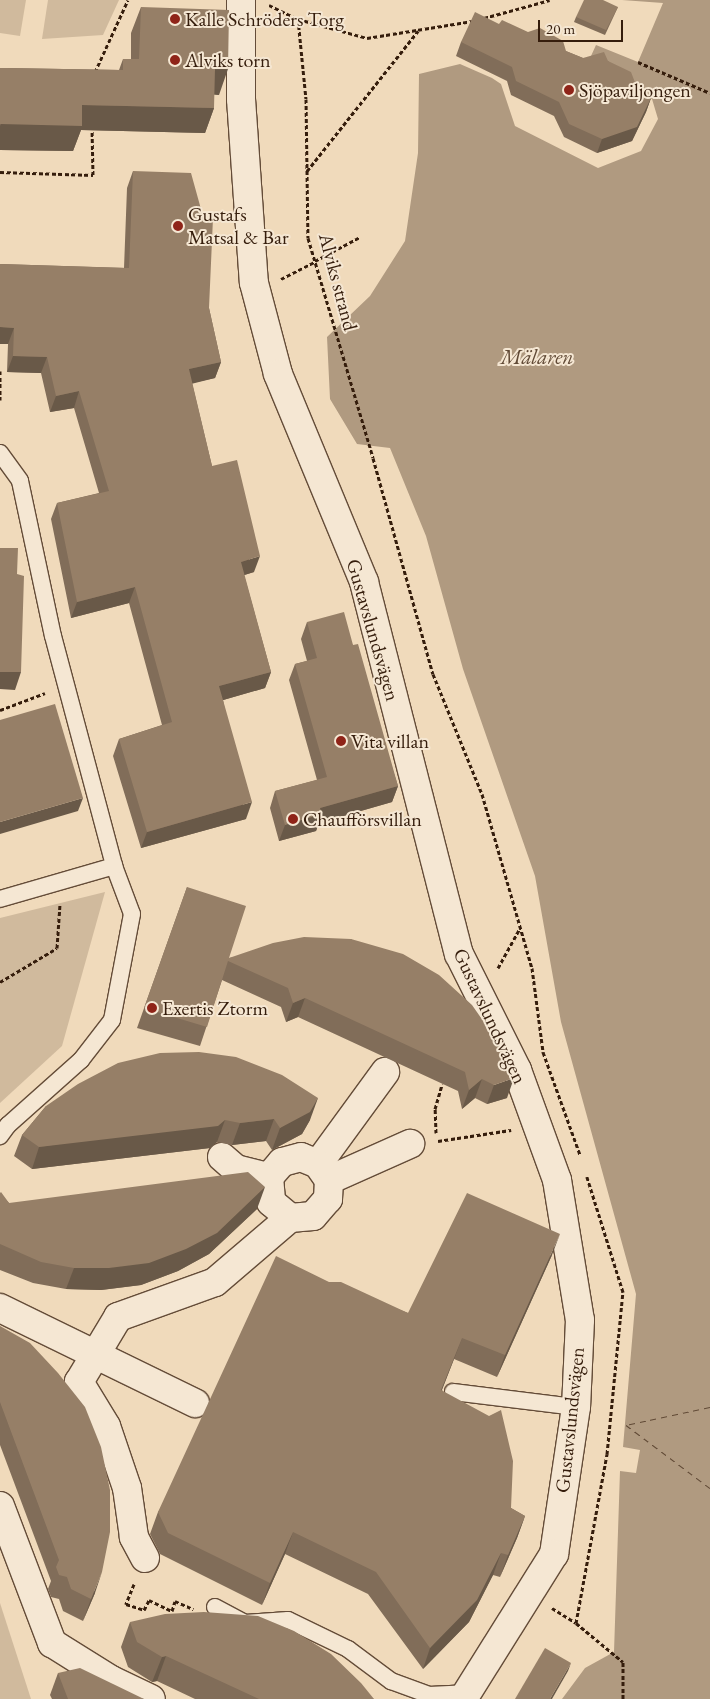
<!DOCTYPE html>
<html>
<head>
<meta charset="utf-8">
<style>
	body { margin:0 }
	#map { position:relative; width:710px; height:1699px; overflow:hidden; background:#f0dabb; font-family:"EB Garamond",serif }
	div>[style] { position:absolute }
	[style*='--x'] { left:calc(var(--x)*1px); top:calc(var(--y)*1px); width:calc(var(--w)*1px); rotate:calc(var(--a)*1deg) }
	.green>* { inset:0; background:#d0ba9d }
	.water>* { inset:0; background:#b09a80 }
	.ferry>* { height:1px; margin-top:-0.5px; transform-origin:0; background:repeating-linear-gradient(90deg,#604935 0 6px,transparent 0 11px) }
	.path>* { height:3px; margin-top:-1.5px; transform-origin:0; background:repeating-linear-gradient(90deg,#351d0c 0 4px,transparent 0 6.5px) }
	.roads { filter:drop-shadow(1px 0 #644c38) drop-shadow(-1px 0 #644c38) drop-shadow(0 1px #644c38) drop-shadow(0 -1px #644c38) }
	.lane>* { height:16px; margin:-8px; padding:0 8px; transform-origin:8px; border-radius:8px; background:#f5e7d3 }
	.street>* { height:28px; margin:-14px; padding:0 14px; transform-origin:14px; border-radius:14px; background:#f5e7d3 }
	.wall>* { inset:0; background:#816d59 }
	.shaded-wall>* { inset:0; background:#695948 }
	.building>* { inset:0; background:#967f67 }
	.dots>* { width:14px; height:14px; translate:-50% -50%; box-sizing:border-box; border:2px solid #f5e7d3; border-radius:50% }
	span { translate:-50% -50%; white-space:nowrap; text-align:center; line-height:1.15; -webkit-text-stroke:4px #f5e7d3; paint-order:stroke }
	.poi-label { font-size:20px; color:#351d0c }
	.left { translate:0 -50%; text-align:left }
	.street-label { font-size:20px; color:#351d0c }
	.water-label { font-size:21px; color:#604935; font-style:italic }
	.scale { position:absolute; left:538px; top:20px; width:85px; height:22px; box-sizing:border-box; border:2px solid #351d0c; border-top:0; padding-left:6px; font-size:15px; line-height:18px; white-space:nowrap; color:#351d0c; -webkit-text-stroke:4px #f5e7d3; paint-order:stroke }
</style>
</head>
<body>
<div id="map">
	<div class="green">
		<i style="clip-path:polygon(0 0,26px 0,20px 36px,0 33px)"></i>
		<i style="clip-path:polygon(48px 0,119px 0,103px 35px,42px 39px)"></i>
		<i style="clip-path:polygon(105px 892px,62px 1046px,0 1103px,0 918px)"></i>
		<i style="clip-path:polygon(0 1603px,31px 1699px,0 1699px)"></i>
	</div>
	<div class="water">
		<i style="clip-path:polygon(622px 0,710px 0,710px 1699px,562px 1699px,585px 1668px,614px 1652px,620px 1471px,636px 1473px,640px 1450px,623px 1447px,636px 1294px,561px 1022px,535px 876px,463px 669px,426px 536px,390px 448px,357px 444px,330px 399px,327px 337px,370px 296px,405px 241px,418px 153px,419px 74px,460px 64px,492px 78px,501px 84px,515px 126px,598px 168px,641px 151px,658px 119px,652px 99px,634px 90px,591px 56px,596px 45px,638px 62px,663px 3px)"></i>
	</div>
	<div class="ferry">
		<i style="--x:710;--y:1407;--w:86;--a:167.9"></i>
		<i style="--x:626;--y:1425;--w:105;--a:36.9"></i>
	</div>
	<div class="path">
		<i style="--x:269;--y:5;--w:32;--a:26"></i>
		<i style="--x:298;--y:19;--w:72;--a:15.4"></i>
		<i style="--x:367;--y:38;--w:107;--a:-9.1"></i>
		<i style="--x:484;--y:18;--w:68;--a:-15.3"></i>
		<i style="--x:298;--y:19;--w:80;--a:84.3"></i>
		<i style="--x:306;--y:99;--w:139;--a:89.2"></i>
		<i style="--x:308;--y:238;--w:229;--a:73.5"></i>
		<i style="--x:373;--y:458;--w:224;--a:74.5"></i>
		<i style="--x:433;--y:674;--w:130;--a:67.8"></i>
		<i style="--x:482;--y:794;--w:181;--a:74"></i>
		<i style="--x:532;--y:968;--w:85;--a:82.5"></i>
		<i style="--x:543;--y:1052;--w:109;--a:70.2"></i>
		<i style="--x:638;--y:62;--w:78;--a:23.3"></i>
		<i style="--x:95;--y:72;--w:79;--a:-65.4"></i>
		<i style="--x:307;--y:171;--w:179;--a:-51.6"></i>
		<i style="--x:0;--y:172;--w:93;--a:1.8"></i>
		<i style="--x:93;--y:175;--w:48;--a:-91.2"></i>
		<i style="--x:315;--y:261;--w:51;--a:-28.1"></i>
		<i style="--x:281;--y:279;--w:38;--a:-27"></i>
		<i style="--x:0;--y:371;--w:29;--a:90"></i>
		<i style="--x:0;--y:710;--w:48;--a:-20.7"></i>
		<i style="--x:498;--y:968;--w:46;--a:-61.2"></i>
		<i style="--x:0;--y:982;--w:66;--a:-30.8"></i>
		<i style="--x:57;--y:948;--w:44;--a:-86.1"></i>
		<i style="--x:436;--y:1133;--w:24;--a:-92"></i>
		<i style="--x:435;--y:1109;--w:26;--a:-74"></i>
		<i style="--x:438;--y:1141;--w:74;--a:-8.6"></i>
		<i style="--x:134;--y:1584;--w:22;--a:112"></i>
		<i style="--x:126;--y:1604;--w:19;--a:18"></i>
		<i style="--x:144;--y:1610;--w:11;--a:-63"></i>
		<i style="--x:149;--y:1600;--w:25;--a:26"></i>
		<i style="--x:172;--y:1611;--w:10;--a:-73"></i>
		<i style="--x:175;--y:1601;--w:20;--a:24"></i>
		<i style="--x:552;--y:1608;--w:28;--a:32"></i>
		<i style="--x:576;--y:1623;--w:61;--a:39.7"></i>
		<i style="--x:623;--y:1662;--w:37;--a:90"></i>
		<i style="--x:576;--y:1623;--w:172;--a:-79.6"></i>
		<i style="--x:607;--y:1454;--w:163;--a:-84.4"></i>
		<i style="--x:623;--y:1292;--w:121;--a:-107.4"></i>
	</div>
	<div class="roads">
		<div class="lane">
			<i style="--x:0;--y:453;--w:34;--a:54"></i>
			<i style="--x:20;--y:481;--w:158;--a:78"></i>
			<i style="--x:53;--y:636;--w:238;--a:75.1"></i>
			<i style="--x:114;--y:866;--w:51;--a:69.4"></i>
			<i style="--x:132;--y:914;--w:108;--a:100.7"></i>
			<i style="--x:112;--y:1020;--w:51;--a:127.8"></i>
			<i style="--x:81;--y:1060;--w:98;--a:138.3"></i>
			<i style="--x:8;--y:1125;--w:14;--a:126"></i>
			<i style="--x:0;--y:899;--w:119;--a:-16.1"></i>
			<i style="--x:453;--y:1392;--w:124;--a:7"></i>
			<i style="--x:215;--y:1607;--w:34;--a:28"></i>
			<i style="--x:245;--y:1623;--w:43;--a:-4"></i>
			<i style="--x:288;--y:1620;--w:67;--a:25.8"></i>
			<i style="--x:348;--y:1649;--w:54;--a:36.7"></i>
			<i style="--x:391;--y:1681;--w:40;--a:20.2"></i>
			<i style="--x:429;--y:1695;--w:36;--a:-3"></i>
		</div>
		<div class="street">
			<i style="--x:241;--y:0;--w:99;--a:90"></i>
			<i style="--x:241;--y:99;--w:184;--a:86"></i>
			<i style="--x:254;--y:283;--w:94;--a:75.2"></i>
			<i style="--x:278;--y:374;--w:225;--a:67.5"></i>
			<i style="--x:364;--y:582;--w:384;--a:75.7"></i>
			<i style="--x:459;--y:954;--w:130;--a:63.4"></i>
			<i style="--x:517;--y:1070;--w:117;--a:70"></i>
			<i style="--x:557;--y:1180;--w:142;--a:80.7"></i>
			<i style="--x:580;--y:1320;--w:87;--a:92.6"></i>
			<i style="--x:576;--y:1407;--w:149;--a:98.5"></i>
			<i style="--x:554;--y:1554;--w:171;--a:122.1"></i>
			<i style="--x:222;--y:1157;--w:18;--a:41"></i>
			<i style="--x:236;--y:1169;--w:34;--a:14"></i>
			<i style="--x:318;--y:1164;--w:114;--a:-53.9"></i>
			<i style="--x:329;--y:1180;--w:89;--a:-24"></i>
			<i style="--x:0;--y:1308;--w:217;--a:26"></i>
			<i style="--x:0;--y:1506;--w:147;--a:69.2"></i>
			<i style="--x:52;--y:1643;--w:70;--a:32.1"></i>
			<i style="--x:111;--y:1680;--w:44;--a:25.4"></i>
			<i style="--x:145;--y:1558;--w:24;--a:-118"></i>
			<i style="--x:134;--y:1537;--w:49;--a:-98.1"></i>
			<i style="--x:127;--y:1488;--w:65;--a:-108.7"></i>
			<i style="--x:106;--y:1426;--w:52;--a:-121.5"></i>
			<i style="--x:79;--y:1382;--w:76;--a:-59"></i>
			<i style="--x:118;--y:1317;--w:103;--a:-19.8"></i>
			<i style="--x:215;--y:1282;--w:99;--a:-40.5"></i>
			<i style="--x:290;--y:1218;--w:23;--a:-5"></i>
			<i style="--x:313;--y:1216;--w:23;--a:-49"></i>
			<i style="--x:328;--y:1199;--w:19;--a:-87"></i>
			<i style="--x:329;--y:1180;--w:19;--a:-125"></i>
			<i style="--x:318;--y:1164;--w:18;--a:-158"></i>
			<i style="--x:301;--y:1157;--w:20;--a:165"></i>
			<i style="--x:282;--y:1162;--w:20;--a:131"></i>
			<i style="--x:269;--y:1177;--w:25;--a:85"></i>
			<i style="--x:271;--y:1202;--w:25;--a:40"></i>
		</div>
	</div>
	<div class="wall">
		<i style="clip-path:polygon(141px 7px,219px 95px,214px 94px,214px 108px,205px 133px,81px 130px,73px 151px,0 150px,0 68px,6px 68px,119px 70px,123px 59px,131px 59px,131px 33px)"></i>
		<i style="clip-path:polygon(618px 7px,605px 35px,574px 22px,576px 17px)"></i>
		<i style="clip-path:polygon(499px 24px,583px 58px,608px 61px,642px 95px,651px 98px,646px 112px,632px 141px,597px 153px,564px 137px,554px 116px,511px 95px,507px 81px,456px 56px,461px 42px)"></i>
		<i style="clip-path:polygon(133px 171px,209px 308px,221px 362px,215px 378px,192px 383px,212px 466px,254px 572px,244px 575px,271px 672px,265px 688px,223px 700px,246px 819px,141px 848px,113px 756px,119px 739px,162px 725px,129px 603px,71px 618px,51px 519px,57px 503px,99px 493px,74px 408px,50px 412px,41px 373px,7px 372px,8px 344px,0 344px,0 264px,124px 268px,127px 188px)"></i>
		<i style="clip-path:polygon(307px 622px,353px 645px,398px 786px,392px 802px,319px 823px,316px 831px,279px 841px,270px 808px,275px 791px,317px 780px,289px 680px,295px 664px,307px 661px,301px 639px)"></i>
		<i style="clip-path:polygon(187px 887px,229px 958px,351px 939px,507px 1098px,487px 1104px,475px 1098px,462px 1109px,458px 1091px,298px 1017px,286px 1022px,281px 1007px,222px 980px,200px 1046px,137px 1028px)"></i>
		<i style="clip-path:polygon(46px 1106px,310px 1120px,302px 1134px,272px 1150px,266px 1141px,232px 1145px,217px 1142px,210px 1148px,32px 1169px,14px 1156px,22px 1135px)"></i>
		<i style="clip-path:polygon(0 1193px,9px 1203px,257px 1209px,209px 1254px,178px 1271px,141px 1285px,101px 1290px,66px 1289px,33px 1283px,0 1270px)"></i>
		<i style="clip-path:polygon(552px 1255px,497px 1377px,454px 1359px,442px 1390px,511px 1508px,525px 1516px,517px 1538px,500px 1577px,493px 1575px,469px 1622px,423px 1669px,368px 1594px,285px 1554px,262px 1605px,160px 1554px,150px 1534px,158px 1512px,329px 1282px,408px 1313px)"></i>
		<i style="clip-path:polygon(0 1326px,95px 1593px,83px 1621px,63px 1611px,59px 1599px,51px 1597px,48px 1589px,51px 1581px,0 1445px)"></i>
		<i style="clip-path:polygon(130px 1622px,374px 1699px,195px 1699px,157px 1681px,152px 1682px,128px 1667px,121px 1647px)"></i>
		<i style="clip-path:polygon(58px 1673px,144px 1699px,52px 1699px,50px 1695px)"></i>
	</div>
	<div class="shaded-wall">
		<i style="clip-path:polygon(215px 69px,228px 69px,219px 95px,205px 94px)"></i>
		<i style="clip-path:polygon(651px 98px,646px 112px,632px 141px,597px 153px,602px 139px)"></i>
		<i style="clip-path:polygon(82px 105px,214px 108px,205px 133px,81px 130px,73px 151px,0 150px,0 126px,1px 124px)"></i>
		<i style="clip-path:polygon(0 327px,14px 328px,8px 344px,0 344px)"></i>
		<i style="clip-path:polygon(13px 356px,47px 357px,41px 373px,7px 372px)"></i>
		<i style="clip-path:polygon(221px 362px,215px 378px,183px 386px,189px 369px)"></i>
		<i style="clip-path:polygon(79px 391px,74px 408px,50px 412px,56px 396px)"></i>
		<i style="clip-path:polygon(260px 556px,254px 572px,235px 578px,241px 562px)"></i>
		<i style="clip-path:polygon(135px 587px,129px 603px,71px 618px,77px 602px)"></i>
		<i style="clip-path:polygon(0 672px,21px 672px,15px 690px,0 689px)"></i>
		<i style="clip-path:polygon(271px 672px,265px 688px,213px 703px,219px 686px)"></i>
		<i style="clip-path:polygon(398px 786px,392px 802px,319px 823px,316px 831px,279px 841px,285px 825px,320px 808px)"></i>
		<i style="clip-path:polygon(83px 798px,78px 811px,0 834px,0 822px)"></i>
		<i style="clip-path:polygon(252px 802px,246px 819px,141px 848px,147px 832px)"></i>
		<i style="clip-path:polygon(305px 998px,298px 1017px,286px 1022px,293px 1003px)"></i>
		<i style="clip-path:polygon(514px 1078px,507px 1098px,487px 1104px,494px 1085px)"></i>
		<i style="clip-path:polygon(482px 1079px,475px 1098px,462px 1109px,469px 1090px)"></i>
		<i style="clip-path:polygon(318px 1098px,310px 1120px,302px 1134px,272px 1150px,280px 1128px)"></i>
		<i style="clip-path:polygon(274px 1119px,266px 1141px,232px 1145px,240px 1123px)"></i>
		<i style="clip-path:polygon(225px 1120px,217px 1142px,210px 1148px,32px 1169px,39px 1147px)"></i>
		<i style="clip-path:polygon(265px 1187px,257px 1209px,209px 1254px,178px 1271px,141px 1285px,101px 1290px,66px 1289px,74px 1268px)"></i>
		<i style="clip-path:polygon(560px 1234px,552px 1255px,497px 1377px,505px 1355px)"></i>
		<i style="clip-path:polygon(462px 1338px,454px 1359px,433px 1412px,441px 1390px)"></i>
		<i style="clip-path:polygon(525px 1516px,517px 1538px,500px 1577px,508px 1555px)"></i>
		<i style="clip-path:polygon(293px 1532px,285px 1554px,262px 1605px,270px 1583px)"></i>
		<i style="clip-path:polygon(501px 1553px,493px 1575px,469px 1622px,423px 1669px,430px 1648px)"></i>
		<i style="clip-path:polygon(102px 1572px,95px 1593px,83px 1621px,91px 1599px)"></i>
		<i style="clip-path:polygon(166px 1656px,157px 1681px,152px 1682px,162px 1657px)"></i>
		<i style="clip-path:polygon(571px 1663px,568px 1671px,552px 1699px,550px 1699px)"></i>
	</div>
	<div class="building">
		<i style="clip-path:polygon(584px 0,603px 0,618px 7px,606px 30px,576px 17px)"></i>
		<i style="clip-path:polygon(141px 7px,229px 10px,228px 69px,215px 69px,214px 108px,82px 105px,82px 126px,0 124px,0 68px,6px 68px,123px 70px,123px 59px,139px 59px)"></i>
		<i style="clip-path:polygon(475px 12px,499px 24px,502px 20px,528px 32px,540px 28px,563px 41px,566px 51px,583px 58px,604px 52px,608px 61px,631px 72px,636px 85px,644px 89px,642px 95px,651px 98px,637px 127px,602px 139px,569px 124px,559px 102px,516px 81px,512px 67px,461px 42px)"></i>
		<i style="clip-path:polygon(133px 171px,191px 173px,204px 220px,213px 218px,209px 308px,221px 362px,189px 369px,212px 466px,237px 460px,260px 556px,241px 562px,271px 672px,219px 686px,252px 802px,147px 832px,119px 739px,172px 722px,135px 587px,77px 602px,57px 503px,109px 491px,79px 391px,56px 396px,47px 357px,13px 356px,14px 328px,0 327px,0 264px,129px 268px)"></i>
		<i style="clip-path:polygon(0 548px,18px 548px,17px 574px,24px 576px,21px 672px,0 672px)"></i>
		<i style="clip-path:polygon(344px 612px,353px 645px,358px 644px,398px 786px,320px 808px,322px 814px,285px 825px,275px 791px,327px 777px,295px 664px,317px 658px,307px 622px)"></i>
		<i style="clip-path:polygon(55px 704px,83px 798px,0 822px,0 720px)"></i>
		<i style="clip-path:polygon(187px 887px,246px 906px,229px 958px,273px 943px,304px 937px,351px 939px,403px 954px,439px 975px,472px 1005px,500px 1045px,514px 1078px,494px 1085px,482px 1079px,469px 1090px,465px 1072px,305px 998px,293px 1003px,288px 988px,228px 961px,207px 1027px,144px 1008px)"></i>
		<i style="clip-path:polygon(199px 1052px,236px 1057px,282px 1075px,318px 1098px,310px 1112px,280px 1128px,274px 1119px,240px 1123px,225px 1120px,218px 1126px,39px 1147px,22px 1135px,46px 1106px,78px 1084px,118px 1063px,160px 1053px)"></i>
		<i style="clip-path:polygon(248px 1172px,265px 1187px,217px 1233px,186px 1249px,149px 1263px,109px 1268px,74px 1268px,41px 1262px,0 1244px,0 1193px,1px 1192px,9px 1203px)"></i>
		<i style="clip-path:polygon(467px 1193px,560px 1234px,505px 1355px,462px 1338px,441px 1390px,489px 1416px,501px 1410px,513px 1461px,511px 1508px,525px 1516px,508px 1555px,501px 1553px,477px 1600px,430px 1648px,376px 1572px,293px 1532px,270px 1583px,168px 1533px,158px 1512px,276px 1256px,329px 1282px,341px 1282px,408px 1313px)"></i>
		<i style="clip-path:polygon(0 1326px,30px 1343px,58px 1373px,85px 1407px,101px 1447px,110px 1490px,110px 1532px,102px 1572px,91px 1599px,71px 1589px,67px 1577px,59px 1575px,56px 1567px,59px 1560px,0 1402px)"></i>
		<i style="clip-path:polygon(204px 1612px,258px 1616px,294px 1631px,331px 1654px,361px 1683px,374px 1699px,259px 1699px,166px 1656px,162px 1657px,137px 1642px,130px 1622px,165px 1614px)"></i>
		<i style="clip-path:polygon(545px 1648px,571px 1663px,550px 1699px,515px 1699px)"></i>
		<i style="clip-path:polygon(80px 1668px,144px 1699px,68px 1699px,58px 1673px)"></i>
	</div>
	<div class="dots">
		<i style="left:175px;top:19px;background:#8f2418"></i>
		<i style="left:175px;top:60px;background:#8f2418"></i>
		<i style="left:569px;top:90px;background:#8f2418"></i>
		<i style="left:178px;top:226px;background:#8f2418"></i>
		<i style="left:341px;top:741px;background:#8f2418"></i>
		<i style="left:293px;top:819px;background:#8f2418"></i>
		<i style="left:152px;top:1008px;background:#8f2418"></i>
	</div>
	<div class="poi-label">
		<span class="left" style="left:185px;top:19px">Kalle Schröders Torg</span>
		<span class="left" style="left:185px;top:60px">Alviks torn</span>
		<span class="left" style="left:579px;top:90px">Sjöpaviljongen</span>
		<span class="left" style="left:188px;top:226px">Gustafs<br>Matsal &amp; Bar</span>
		<span class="left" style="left:351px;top:741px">Vita villan</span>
		<span class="left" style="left:303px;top:819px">Chaufförsvillan</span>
		<span class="left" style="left:162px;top:1008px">Exertis Ztorm</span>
	</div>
	<div class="street-label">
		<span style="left:338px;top:282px;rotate:75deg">Alviks strand</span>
		<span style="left:373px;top:630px;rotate:74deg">Gustavslundsvägen</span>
		<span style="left:490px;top:1016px;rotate:65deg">Gustavslundsvägen</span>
		<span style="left:570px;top:1420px;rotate:-84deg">Gustavslundsvägen</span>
	</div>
	<div class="water-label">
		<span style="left:537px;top:357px">Mälaren</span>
	</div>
	<div class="scale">20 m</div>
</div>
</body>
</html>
